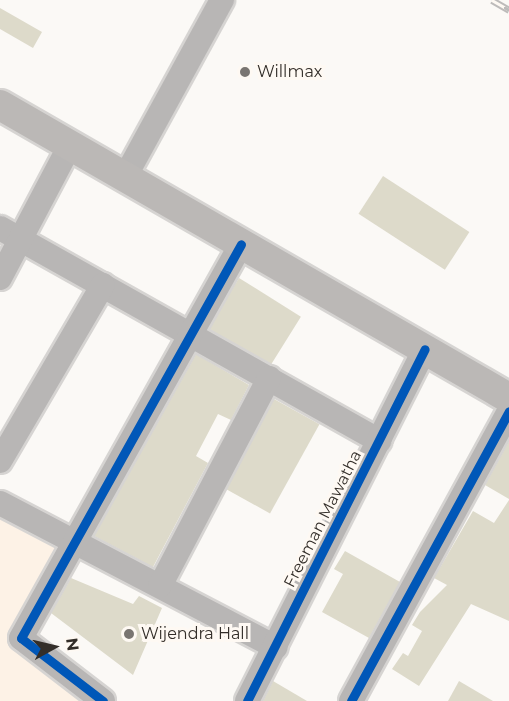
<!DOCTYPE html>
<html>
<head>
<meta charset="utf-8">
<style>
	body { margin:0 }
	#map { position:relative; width:509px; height:701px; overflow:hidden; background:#fbf9f6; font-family:Montserrat,sans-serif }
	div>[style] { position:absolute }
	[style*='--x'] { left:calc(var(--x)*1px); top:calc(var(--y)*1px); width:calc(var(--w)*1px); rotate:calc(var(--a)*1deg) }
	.built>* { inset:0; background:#fdf2e6 }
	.building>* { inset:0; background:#dddaca; transform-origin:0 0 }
	.roads { filter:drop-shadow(2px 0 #d6d4d2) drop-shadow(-2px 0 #d6d4d2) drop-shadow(0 2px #d6d4d2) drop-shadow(0 -2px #d6d4d2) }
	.minor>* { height:24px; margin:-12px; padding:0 12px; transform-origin:12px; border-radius:12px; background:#b8b6b5 }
	.major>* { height:30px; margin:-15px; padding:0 15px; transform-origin:15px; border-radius:15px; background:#bbb8b6 }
	.rail>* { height:7px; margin-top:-3.5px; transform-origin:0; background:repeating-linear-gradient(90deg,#fef9f3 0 14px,#bdbbba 0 28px); box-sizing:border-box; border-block:2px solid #bdbbba }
	.cycleway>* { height:9px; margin:-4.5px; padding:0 4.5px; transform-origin:4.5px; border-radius:4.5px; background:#0057b8 }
	.dots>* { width:16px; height:16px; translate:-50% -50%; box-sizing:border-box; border:3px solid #fef9f3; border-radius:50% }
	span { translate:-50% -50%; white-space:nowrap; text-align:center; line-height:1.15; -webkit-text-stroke:6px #fef9f3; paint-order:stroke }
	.poi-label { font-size:16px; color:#332e29 }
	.left { translate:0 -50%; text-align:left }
	.street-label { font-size:16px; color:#332e29 }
	.north { position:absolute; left:24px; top:617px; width:60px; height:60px; -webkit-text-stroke:4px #fef9f3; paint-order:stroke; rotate:82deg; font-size:16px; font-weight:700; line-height:24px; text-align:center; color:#332e29 }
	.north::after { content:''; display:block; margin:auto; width:21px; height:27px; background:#332e29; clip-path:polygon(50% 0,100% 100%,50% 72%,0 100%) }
</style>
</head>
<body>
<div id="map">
	<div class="built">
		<i style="clip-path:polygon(0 503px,75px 542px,21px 637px,103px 701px,0 701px)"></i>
	</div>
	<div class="building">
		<i style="clip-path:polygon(0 8px,42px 32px,33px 48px,0 29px)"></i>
		<i style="left:383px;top:176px;width:103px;height:45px;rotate:33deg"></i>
		<i style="left:239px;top:278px;width:73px;height:59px;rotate:32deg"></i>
		<i style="clip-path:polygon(196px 354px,249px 385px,231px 420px,218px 414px,196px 456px,208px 463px,153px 567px,94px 536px)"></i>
		<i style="left:274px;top:399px;width:52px;height:102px;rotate:29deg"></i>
		<i style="clip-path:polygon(509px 441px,509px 499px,485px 485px)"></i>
		<i style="clip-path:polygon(509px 500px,509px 621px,471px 604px,419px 686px,392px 669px,403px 653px,408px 656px,422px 631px,412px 625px,420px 612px,447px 585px,434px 578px,473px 511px,494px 523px)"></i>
		<i style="clip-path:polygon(345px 551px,400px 582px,369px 638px,322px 612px,343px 574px,334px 569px)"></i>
		<i style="clip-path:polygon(71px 578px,133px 604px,139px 596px,162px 608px,133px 675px,51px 613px)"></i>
		<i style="clip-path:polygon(273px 681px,307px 701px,263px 701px)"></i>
		<i style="clip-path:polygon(459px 681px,493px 701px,448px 701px)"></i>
	</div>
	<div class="roads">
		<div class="minor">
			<i style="--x:125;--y:177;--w:202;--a:-61.3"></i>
			<i style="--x:0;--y:228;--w:435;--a:29.3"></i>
			<i style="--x:0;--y:278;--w:150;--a:-62.2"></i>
			<i style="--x:0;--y:461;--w:204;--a:-59.7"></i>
			<i style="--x:0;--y:503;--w:311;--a:27.6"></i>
			<i style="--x:160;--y:586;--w:235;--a:-62.3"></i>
			<i style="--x:103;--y:701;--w:103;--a:-142.5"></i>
			<i style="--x:21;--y:638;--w:451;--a:-60.8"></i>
			<i style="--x:247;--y:701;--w:394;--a:-63.2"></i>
			<i style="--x:351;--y:701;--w:330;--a:-61.4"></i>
		</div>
		<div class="major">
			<i style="--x:0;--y:105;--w:587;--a:29.93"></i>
		</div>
	</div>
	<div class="rail">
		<i style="--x:492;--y:0;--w:20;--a:30"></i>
	</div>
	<div class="cycleway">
		<i style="--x:103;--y:701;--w:103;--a:-142.5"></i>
		<i style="--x:21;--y:638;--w:451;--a:-60.8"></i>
		<i style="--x:247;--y:701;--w:394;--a:-63.2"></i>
		<i style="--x:351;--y:701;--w:330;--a:-61.4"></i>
	</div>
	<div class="dots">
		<i style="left:245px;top:72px;background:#797571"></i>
		<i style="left:129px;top:634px;background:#797571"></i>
	</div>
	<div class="poi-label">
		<span class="left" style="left:257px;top:72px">Willmax</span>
		<span class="left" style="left:141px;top:634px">Wijendra Hall</span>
	</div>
	<div class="street-label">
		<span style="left:323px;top:519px;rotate:-63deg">Freeman Mawatha</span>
	</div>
	<div class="north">N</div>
</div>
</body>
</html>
